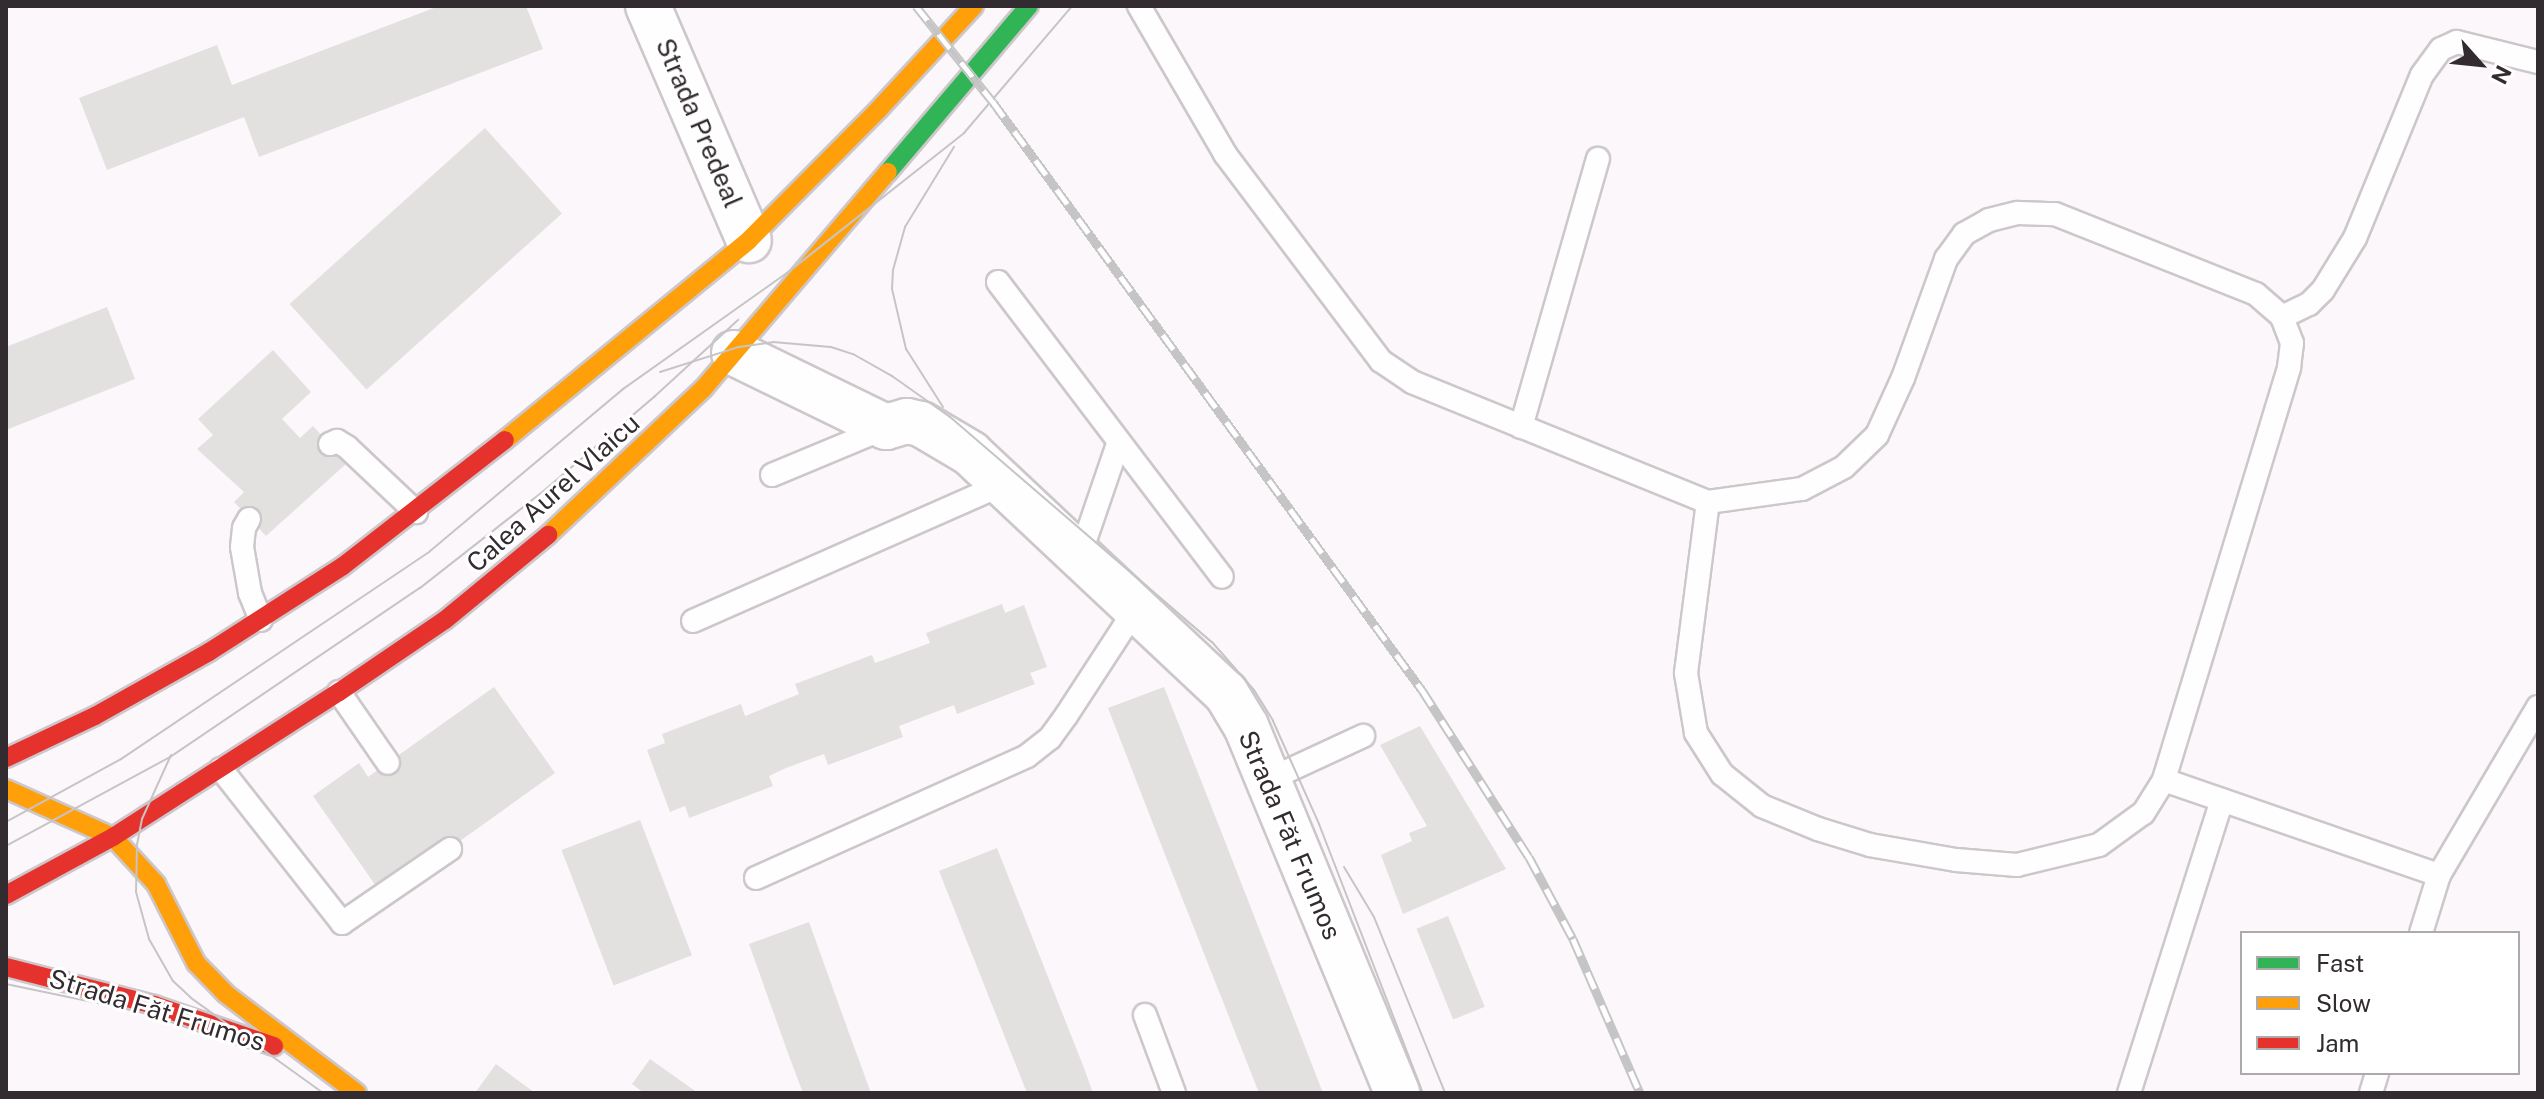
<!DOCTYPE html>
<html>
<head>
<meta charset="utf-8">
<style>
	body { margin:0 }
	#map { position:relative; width:2544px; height:1099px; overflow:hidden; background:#fcf7fa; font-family:"Public Sans",sans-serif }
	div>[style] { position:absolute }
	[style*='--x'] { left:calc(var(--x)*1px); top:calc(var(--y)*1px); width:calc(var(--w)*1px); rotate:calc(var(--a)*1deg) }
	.building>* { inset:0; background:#e3e1df; transform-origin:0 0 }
	.roads { filter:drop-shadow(2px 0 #cdc7cb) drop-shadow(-2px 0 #cdc7cb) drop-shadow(0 2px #cdc7cb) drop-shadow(0 -2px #cdc7cb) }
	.lane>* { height:22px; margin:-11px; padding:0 11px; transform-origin:11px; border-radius:11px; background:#fffefe }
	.street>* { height:44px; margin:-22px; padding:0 22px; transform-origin:22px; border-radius:22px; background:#fffefe }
	.fast>* { height:18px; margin:-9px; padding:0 9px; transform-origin:9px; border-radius:9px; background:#30b455 }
	.slow>* { height:18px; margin:-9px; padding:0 9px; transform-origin:9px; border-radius:9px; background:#ff9f0a }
	.jam>* { height:18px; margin:-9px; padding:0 9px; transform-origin:9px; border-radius:9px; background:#e5322d }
	.tram>* { height:2px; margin:-1px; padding:0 1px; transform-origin:1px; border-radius:1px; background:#c6c5c6 }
	.rail>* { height:9px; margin-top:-4.5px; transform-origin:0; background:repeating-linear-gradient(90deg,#fff 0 18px,#c6c5c6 0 36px); box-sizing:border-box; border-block:2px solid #c6c5c6 }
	span { translate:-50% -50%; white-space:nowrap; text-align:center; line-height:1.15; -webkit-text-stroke:6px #fff; paint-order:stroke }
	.street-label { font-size:26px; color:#322b30 }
	.frame { position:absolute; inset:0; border:8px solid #322b30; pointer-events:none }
	.legend { position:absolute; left:2240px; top:931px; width:280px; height:144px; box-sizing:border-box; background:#fff; border:2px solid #adaaac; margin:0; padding:10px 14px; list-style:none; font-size:24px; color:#322b30 }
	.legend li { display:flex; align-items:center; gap:16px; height:40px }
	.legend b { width:40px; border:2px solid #adaaac }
	.north { position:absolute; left:2440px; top:24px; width:80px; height:80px; -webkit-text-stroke:6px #fff; paint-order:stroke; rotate:117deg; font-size:22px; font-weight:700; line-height:32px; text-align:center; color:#322b30 }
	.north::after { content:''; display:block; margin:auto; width:28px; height:36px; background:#322b30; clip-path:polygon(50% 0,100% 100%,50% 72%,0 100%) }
</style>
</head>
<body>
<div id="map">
	<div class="building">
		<i style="clip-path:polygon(439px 6px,526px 6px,543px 49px,259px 157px,244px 117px,107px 170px,79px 98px,217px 45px,232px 85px)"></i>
		<i style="left:485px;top:128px;width:115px;height:263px;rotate:48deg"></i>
		<i style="clip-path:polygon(107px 307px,135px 379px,6px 430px,6px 347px)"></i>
		<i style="clip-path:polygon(273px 350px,311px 392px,282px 419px,300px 438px,313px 426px,347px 463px,266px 536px,234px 502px,244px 492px,197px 449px,213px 435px,198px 419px)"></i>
		<i style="clip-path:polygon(1002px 604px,1005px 613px,1024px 605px,1047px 667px,1030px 673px,1035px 684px,957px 714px,954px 705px,899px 726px,903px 737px,828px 765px,824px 754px,786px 768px,769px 776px,773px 786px,689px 818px,685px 806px,670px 812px,647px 750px,665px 743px,662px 734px,741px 704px,745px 716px,799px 694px,795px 684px,872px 655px,875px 663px,930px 643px,926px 633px)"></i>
		<i style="clip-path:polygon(494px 687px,555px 773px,383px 896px,313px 796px,359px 763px,368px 777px)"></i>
		<i style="clip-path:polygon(1164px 687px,1219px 826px,1323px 1093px,1259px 1093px,1162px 847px,1108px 708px)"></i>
		<i style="clip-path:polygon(1420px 726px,1506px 869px,1403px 914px,1381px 855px,1412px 841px,1409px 833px,1427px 826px,1380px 745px)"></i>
		<i style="left:640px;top:820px;width:145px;height:84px;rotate:69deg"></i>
		<i style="clip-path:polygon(997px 848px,1084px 1068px,1093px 1093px,1027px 1093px,939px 871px)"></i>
		<i style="left:1448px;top:916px;width:98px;height:34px;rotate:68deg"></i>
		<i style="clip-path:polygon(809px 922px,849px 1033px,871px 1093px,803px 1093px,789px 1056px,749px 944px)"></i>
		<i style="clip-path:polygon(650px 1059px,698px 1093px,644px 1093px,632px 1084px)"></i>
		<i style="clip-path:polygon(496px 1064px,535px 1093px,475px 1093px)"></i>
	</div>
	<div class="roads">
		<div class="lane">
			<i style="--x:1139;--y:6;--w:171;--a:59.8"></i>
			<i style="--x:1225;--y:154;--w:259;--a:53"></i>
			<i style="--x:1381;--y:361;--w:37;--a:34"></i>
			<i style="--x:1412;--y:382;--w:319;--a:22.1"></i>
			<i style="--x:1708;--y:502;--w:95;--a:-7.9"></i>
			<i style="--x:1802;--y:489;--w:47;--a:-27.6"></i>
			<i style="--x:1844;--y:467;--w:46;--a:-44.1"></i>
			<i style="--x:1877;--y:435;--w:63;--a:-65.5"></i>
			<i style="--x:1903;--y:378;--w:127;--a:-70.1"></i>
			<i style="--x:1946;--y:259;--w:31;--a:-54"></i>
			<i style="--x:1964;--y:234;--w:29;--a:-29"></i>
			<i style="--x:1989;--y:220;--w:30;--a:-14"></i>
			<i style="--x:2018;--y:213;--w:37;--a:2"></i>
			<i style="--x:2055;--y:214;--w:216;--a:21.7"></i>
			<i style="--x:2256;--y:294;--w:35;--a:41"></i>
			<i style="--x:2282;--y:317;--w:28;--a:69"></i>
			<i style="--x:2292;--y:343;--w:25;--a:97"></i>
			<i style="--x:2289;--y:368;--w:431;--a:106.9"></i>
			<i style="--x:2164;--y:780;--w:39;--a:122"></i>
			<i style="--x:2143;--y:813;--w:54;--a:144"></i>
			<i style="--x:2099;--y:845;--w:84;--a:166.3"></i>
			<i style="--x:2017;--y:865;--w:61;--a:-175.3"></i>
			<i style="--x:1956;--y:860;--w:87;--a:-170.1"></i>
			<i style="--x:1870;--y:845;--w:54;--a:-162.9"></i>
			<i style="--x:1818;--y:829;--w:61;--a:-157.7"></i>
			<i style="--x:1762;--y:806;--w:51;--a:-141.3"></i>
			<i style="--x:1722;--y:774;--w:49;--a:-122.4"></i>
			<i style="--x:1696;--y:733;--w:61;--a:-99.5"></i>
			<i style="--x:1686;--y:673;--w:172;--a:-82.7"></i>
			<i style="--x:998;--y:282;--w:370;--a:52.8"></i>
			<i style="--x:2282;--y:317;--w:30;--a:-26"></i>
			<i style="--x:2309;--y:304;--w:20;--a:-45"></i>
			<i style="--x:2323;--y:290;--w:61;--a:-58.4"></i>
			<i style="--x:2355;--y:238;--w:176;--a:-67.7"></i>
			<i style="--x:2422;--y:75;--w:32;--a:-54"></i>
			<i style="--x:2441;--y:49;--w:17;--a:-24"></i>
			<i style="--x:2457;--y:42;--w:83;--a:13.9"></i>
			<i style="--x:1521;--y:427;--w:279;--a:-74"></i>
			<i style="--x:330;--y:444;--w:8;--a:-23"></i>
			<i style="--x:337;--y:441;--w:12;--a:31"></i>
			<i style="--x:347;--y:447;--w:95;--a:43.3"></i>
			<i style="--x:772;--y:475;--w:122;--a:-22.6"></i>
			<i style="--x:249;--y:519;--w:10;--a:119"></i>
			<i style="--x:244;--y:528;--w:19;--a:96"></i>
			<i style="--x:242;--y:547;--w:47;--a:80.1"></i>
			<i style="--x:250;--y:593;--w:29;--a:68"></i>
			<i style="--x:1080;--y:555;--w:117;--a:-71.1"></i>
			<i style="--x:693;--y:621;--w:340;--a:-23.8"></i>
			<i style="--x:339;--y:692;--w:86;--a:55.4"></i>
			<i style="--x:221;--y:769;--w:196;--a:51.8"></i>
			<i style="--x:342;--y:923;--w:131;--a:-34.4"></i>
			<i style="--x:1268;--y:780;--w:105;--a:-24.9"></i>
			<i style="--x:2164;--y:780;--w:291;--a:19.1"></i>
			<i style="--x:756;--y:878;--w:297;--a:-24.2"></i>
			<i style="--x:1027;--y:756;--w:29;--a:-38"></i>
			<i style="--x:1050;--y:738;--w:27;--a:-54"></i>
			<i style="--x:1066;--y:716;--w:130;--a:-56.9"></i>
			<i style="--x:2421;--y:933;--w:61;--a:-72.8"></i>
			<i style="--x:2439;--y:875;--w:195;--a:-59.5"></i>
			<i style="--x:1145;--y:1015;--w:83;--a:69.6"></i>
			<i style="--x:2129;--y:1093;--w:307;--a:-72.4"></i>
			<i style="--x:2371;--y:1093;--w:21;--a:-73"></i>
		</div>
		<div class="street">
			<i style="--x:648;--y:6;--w:255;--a:66.7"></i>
			<i style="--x:734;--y:353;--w:169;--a:26"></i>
			<i style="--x:886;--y:427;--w:22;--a:-16"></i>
			<i style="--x:907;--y:421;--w:14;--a:12"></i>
			<i style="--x:921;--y:424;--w:57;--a:30.6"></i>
			<i style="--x:970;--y:453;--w:351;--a:43.2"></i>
			<i style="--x:1226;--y:693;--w:39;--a:59"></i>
			<i style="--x:1246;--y:726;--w:397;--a:67.6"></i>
		</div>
		<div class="fast">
			<i style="--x:888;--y:172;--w:218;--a:-49.7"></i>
		</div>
		<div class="slow">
			<i style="--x:505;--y:440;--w:315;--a:-39.3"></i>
			<i style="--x:749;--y:240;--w:185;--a:-45.2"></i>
			<i style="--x:879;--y:109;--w:140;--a:-47.3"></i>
			<i style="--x:548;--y:535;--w:213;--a:-43.3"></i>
			<i style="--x:703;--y:389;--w:285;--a:-49.6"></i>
			<i style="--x:6;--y:789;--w:117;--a:24.2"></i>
			<i style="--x:113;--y:837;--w:64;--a:47.5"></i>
			<i style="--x:156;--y:884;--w:89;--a:63.1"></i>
			<i style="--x:196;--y:963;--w:43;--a:45.9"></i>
			<i style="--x:226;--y:994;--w:164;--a:37.1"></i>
		</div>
		<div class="jam">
			<i style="--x:6;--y:758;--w:98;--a:-25.3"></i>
			<i style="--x:95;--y:716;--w:131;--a:-29.3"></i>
			<i style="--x:209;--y:652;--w:159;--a:-32.7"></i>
			<i style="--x:343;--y:566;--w:205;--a:-37.9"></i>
			<i style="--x:6;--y:895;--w:122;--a:-28.5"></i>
			<i style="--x:113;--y:837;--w:269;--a:-32.7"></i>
			<i style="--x:339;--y:692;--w:128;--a:-34.2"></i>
			<i style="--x:445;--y:620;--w:134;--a:-39.5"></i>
			<i style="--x:6;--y:967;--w:153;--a:14.4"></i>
			<i style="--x:154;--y:1005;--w:127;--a:18.9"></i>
		</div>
	</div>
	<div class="tram">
		<i style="--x:660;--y:372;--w:83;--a:-17.6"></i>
		<i style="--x:739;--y:347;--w:34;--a:-8"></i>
		<i style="--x:773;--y:342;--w:58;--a:4.9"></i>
		<i style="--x:831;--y:347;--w:23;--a:18"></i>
		<i style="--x:853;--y:354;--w:45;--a:29.4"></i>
		<i style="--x:892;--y:376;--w:71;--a:35.3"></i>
		<i style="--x:950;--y:417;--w:345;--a:40.7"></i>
		<i style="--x:1212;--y:642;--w:64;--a:48.8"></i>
		<i style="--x:1254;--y:690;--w:36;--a:58"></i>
		<i style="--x:1273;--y:721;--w:113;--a:65.9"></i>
		<i style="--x:1319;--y:824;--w:288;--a:68.9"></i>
		<i style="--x:943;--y:407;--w:69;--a:-122.5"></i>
		<i style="--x:906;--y:349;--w:62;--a:-103.1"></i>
		<i style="--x:892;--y:289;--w:19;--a:-87"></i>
		<i style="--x:893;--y:270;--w:45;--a:-74.4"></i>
		<i style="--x:905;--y:227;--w:94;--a:-58.5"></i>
		<i style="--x:171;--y:755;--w:70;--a:114.4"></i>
		<i style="--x:142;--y:819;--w:26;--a:101"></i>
		<i style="--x:137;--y:845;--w:47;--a:91.2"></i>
		<i style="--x:136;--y:892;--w:49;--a:74.5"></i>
		<i style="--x:149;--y:939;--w:48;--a:60.3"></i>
		<i style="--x:173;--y:981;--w:25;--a:43"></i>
		<i style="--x:191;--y:998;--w:163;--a:35.7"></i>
		<i style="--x:6;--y:822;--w:131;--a:-28.7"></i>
		<i style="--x:121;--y:759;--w:372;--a:-33.9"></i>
		<i style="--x:430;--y:551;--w:252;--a:-40"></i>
		<i style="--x:623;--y:389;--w:201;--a:-35.3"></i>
		<i style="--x:787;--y:273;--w:226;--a:-38.3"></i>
		<i style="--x:964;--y:133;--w:167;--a:-49.6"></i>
		<i style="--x:6;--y:846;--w:187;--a:-28.5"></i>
		<i style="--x:170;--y:757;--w:302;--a:-34.1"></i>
		<i style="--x:420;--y:588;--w:152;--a:-38.1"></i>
		<i style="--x:540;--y:494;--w:151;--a:-40.4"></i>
		<i style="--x:655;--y:396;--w:113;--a:-42.5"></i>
		<i style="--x:1344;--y:867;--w:58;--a:59"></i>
		<i style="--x:1374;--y:917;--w:190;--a:68"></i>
		<i style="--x:6;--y:984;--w:146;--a:11.8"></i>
		<i style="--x:149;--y:1014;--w:99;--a:19.5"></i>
	</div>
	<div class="rail">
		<i style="--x:916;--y:6;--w:123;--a:51.3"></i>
		<i style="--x:993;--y:102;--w:728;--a:53.89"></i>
		<i style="--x:1422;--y:690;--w:198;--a:57.4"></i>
		<i style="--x:1529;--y:857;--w:93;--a:61.8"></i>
		<i style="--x:1573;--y:939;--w:168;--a:66.5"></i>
	</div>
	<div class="street-label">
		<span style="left:699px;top:123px;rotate:67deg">Strada Predeal</span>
		<span style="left:553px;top:493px;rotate:-42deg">Calea Aurel Vlaicu</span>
		<span style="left:1290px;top:835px;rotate:67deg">Strada Făt Frumos</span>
		<span style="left:157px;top:1010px;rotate:17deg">Strada Făt Frumos</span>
	</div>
	<div class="frame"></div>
	<ul class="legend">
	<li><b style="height:10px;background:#30b455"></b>Fast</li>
	<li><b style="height:10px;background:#ff9f0a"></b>Slow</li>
	<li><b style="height:10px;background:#e5322d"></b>Jam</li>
	</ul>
	<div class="north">N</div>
</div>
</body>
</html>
